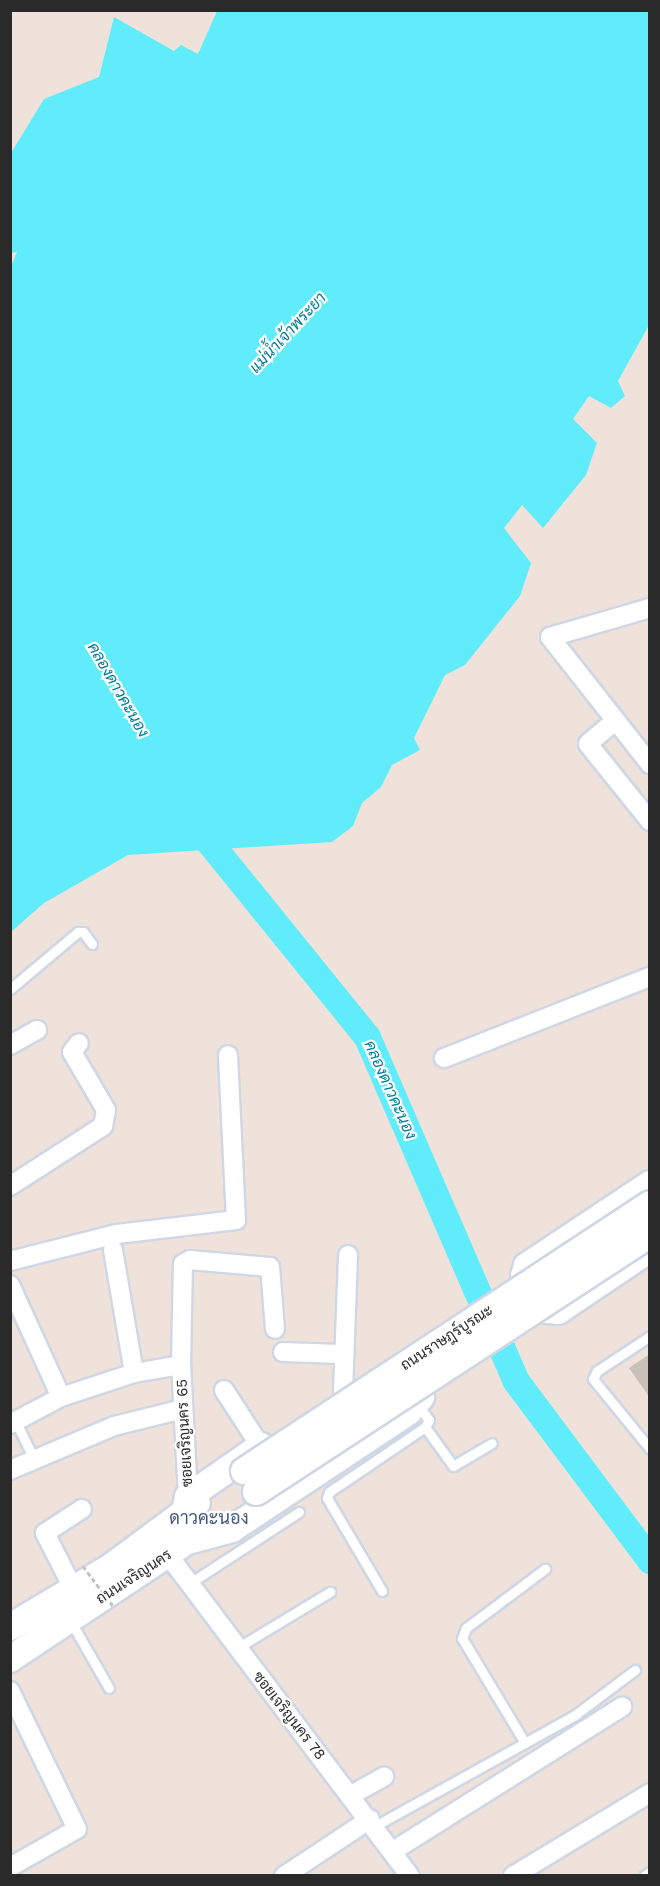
<!DOCTYPE html>
<html>
<head>
<meta charset="utf-8">
<style>
	body { margin:0 }
	#map { position:relative; width:660px; height:1886px; overflow:hidden; background:#eee2da; font-family:"Work Sans",Sarabun,sans-serif }
	div>[style] { position:absolute }
	[style*='--x'] { left:calc(var(--x)*1px); top:calc(var(--y)*1px); width:calc(var(--w)*1px); rotate:calc(var(--a)*1deg) }
	.water>* { inset:0; background:#61ecfc }
	.canal>* { height:16px; margin:-8px; padding:0 8px; transform-origin:8px; border-radius:8px; background:#61ecfc }
	.river>* { height:27px; margin:-13.5px; padding:0 13.5px; transform-origin:13.5px; border-radius:13.5px; background:#61ecfc }
	.building>* { inset:0; background:#c8c1b9 }
	.roads { filter:drop-shadow(2px 0 #cfd7e5) drop-shadow(-2px 0 #cfd7e5) drop-shadow(0 2px #cfd7e5) drop-shadow(0 -2px #cfd7e5) }
	.service>* { height:9px; margin:-4.5px; padding:0 4.5px; transform-origin:4.5px; border-radius:4.5px; background:#fff }
	.minor>* { height:18px; margin:-9px; padding:0 9px; transform-origin:9px; border-radius:9px; background:#fff }
	.secondary>* { height:26px; margin:-13px; padding:0 13px; transform-origin:13px; border-radius:13px; background:#fff }
	.path-bridge>* { height:3px; margin-top:-1.5px; transform-origin:0; background:repeating-linear-gradient(90deg,#c3c3c3 0 4.5px,transparent 0 7.5px) }
	.bridges { filter:drop-shadow(2px 0 #cfd7e5) drop-shadow(-2px 0 #cfd7e5) drop-shadow(0 2px #cfd7e5) drop-shadow(0 -2px #cfd7e5) }
	.secondary-bridge>* { height:26px; margin:-13px; padding:0 13px; transform-origin:13px; border-radius:13px; background:#fff }
	span { translate:-50% -50%; white-space:nowrap; text-align:center; line-height:1.15; -webkit-text-stroke:4.5px #fff; paint-order:stroke }
	.street-label { font-size:15px; color:#2a2a2a }
	.water-label { font-size:16px; color:#027d99; font-style:italic }
	.quarter-label { font-size:18px; color:#455980 }
	.frame { position:absolute; inset:0; border:12px solid #2a2a2a; pointer-events:none }
</style>
</head>
<body>
<div id="map">
	<div class="water">
		<i style="clip-path:polygon(217px 11px,649px 11px,649px 325px,618px 381px,625px 396px,611px 408px,589px 396px,573px 419px,597px 443px,586px 475px,543px 528px,522px 505px,504px 528px,531px 563px,520px 596px,465px 665px,445px 675px,414px 738px,420px 750px,392px 765px,381px 787px,362px 803px,353px 826px,332px 842px,128px 855px,44px 903px,11px 932px,10px 269px,17px 252px,11px 253px,11px 153px,44px 99px,99px 77px,114px 17px,174px 51px,181px 45px,198px 54px)"></i>
	</div>
	<div class="canal">
		<i style="--x:646;--y:1552;--w:4;--a:-14"></i>
	</div>
	<div class="river">
		<i style="--x:193;--y:822;--w:277;--a:51"></i>
		<i style="--x:367;--y:1037;--w:375;--a:66.6"></i>
		<i style="--x:516;--y:1381;--w:224;--a:53.2"></i>
	</div>
	<div class="building">
		<i style="clip-path:polygon(650px 1354px,650px 1398px,629px 1368px)"></i>
	</div>
	<div class="roads">
		<div class="service">
			<i style="--x:10;--y:989;--w:89;--a:-40"></i>
			<i style="--x:78;--y:932;--w:5;--a:0"></i>
			<i style="--x:83;--y:932;--w:15;--a:53"></i>
			<i style="--x:650;--y:1336;--w:64;--a:146.6"></i>
			<i style="--x:597;--y:1371;--w:9;--a:117"></i>
			<i style="--x:593;--y:1379;--w:90;--a:50.8"></i>
			<i style="--x:16;--y:1422;--w:41;--a:64.1"></i>
			<i style="--x:425;--y:1427;--w:48;--a:54.3"></i>
			<i style="--x:453;--y:1466;--w:45;--a:-30.5"></i>
			<i style="--x:190;--y:1583;--w:130;--a:-33.1"></i>
			<i style="--x:382;--y:1591;--w:108;--a:-120.6"></i>
			<i style="--x:327;--y:1498;--w:6;--a:-72"></i>
			<i style="--x:329;--y:1492;--w:116;--a:-34.1"></i>
			<i style="--x:425;--y:1427;--w:8;--a:-60"></i>
			<i style="--x:429;--y:1420;--w:20;--a:-127"></i>
			<i style="--x:71;--y:1622;--w:76;--a:60.1"></i>
			<i style="--x:237;--y:1648;--w:109;--a:-31.1"></i>
			<i style="--x:525;--y:1743;--w:122;--a:-121"></i>
			<i style="--x:462;--y:1638;--w:11;--a:-68"></i>
			<i style="--x:466;--y:1628;--w:99;--a:-36.8"></i>
			<i style="--x:375;--y:1826;--w:229;--a:-29"></i>
			<i style="--x:575;--y:1715;--w:75;--a:-36.9"></i>
			<i style="--x:644;--y:1876;--w:7;--a:-34"></i>
		</div>
		<div class="minor">
			<i style="--x:650;--y:608;--w:104;--a:163.8"></i>
			<i style="--x:550;--y:637;--w:162;--a:51.8"></i>
			<i style="--x:615;--y:721;--w:35;--a:140"></i>
			<i style="--x:588;--y:744;--w:99;--a:51.2"></i>
			<i style="--x:10;--y:1045;--w:31;--a:-29"></i>
			<i style="--x:444;--y:1058;--w:221;--a:-21.5"></i>
			<i style="--x:10;--y:1186;--w:111;--a:-32.8"></i>
			<i style="--x:103;--y:1126;--w:16;--a:-79"></i>
			<i style="--x:106;--y:1110;--w:67;--a:-120.4"></i>
			<i style="--x:72;--y:1052;--w:11;--a:-52"></i>
			<i style="--x:113;--y:1250;--w:125;--a:80.3"></i>
			<i style="--x:10;--y:1261;--w:110;--a:-14.2"></i>
			<i style="--x:117;--y:1234;--w:120;--a:-6.7"></i>
			<i style="--x:236;--y:1220;--w:165;--a:-92.8"></i>
			<i style="--x:10;--y:1285;--w:123;--a:65.5"></i>
			<i style="--x:283;--y:1352;--w:58;--a:2"></i>
			<i style="--x:224;--y:1390;--w:68;--a:57"></i>
			<i style="--x:343;--y:1392;--w:137;--a:-87.9"></i>
			<i style="--x:10;--y:1424;--w:58;--a:-27.9"></i>
			<i style="--x:61;--y:1397;--w:77;--a:-18.2"></i>
			<i style="--x:134;--y:1373;--w:48;--a:-9.7"></i>
			<i style="--x:10;--y:1470;--w:113;--a:-22.9"></i>
			<i style="--x:114;--y:1426;--w:71;--a:-13.8"></i>
			<i style="--x:188;--y:1497;--w:132;--a:-93"></i>
			<i style="--x:181;--y:1365;--w:101;--a:-88.9"></i>
			<i style="--x:183;--y:1264;--w:8;--a:-30"></i>
			<i style="--x:190;--y:1260;--w:80;--a:5"></i>
			<i style="--x:270;--y:1267;--w:62;--a:85.4"></i>
			<i style="--x:168;--y:1555;--w:402;--a:53"></i>
			<i style="--x:74;--y:1590;--w:64;--a:-117"></i>
			<i style="--x:45;--y:1533;--w:44;--a:-33"></i>
			<i style="--x:10;--y:1691;--w:153;--a:64.1"></i>
			<i style="--x:77;--y:1829;--w:77;--a:150.4"></i>
			<i style="--x:351;--y:1795;--w:38;--a:-29"></i>
			<i style="--x:393;--y:1851;--w:271;--a:-32.2"></i>
			<i style="--x:284;--y:1876;--w:103;--a:-33.5"></i>
			<i style="--x:513;--y:1876;--w:160;--a:-31.2"></i>
		</div>
		<div class="secondary">
			<i style="--x:650;--y:1184;--w:148;--a:146.3"></i>
			<i style="--x:527;--y:1266;--w:10;--a:107"></i>
			<i style="--x:524;--y:1276;--w:41;--a:55.9"></i>
			<i style="--x:547;--y:1310;--w:11;--a:5"></i>
			<i style="--x:558;--y:1311;--w:111;--a:-34"></i>
			<i style="--x:185;--y:1512;--w:15;--a:-79"></i>
			<i style="--x:188;--y:1497;--w:89;--a:-34.9"></i>
			<i style="--x:188;--y:1541;--w:46;--a:-15.3"></i>
			<i style="--x:232;--y:1529;--w:211;--a:-33.6"></i>
			<i style="--x:408;--y:1412;--w:20;--a:-49"></i>
			<i style="--x:421;--y:1397;--w:30;--a:-127"></i>
			<i style="--x:10;--y:1627;--w:117;--a:-30.7"></i>
			<i style="--x:111;--y:1567;--w:107;--a:-36.7"></i>
			<i style="--x:10;--y:1659;--w:231;--a:-33.7"></i>
		</div>
	</div>
	<div class="path-bridge">
		<i style="--x:83;--y:1566;--w:50;--a:53.1"></i>
	</div>
	<div class="bridges">
		<div class="secondary-bridge">
			<i style="--x:244;--y:1471;--w:486;--a:-33.3"></i>
			<i style="--x:256;--y:1492;--w:471;--a:-33.2"></i>
		</div>
	</div>
	<div class="street-label">
		<span style="left:447px;top:1338px;rotate:-33deg">ถนนราษฎร์บูรณะ</span>
		<span style="left:185px;top:1433px;rotate:-93deg">ซอยเจริญนคร 65</span>
		<span style="left:134px;top:1577px;rotate:-33deg">ถนนเจริญนคร</span>
		<span style="left:289px;top:1716px;rotate:52deg">ซอยเจริญนคร 78</span>
	</div>
	<div class="water-label">
		<span style="left:288px;top:333px;rotate:-47deg">แม่น้ำเจ้าพระยา</span>
		<span style="left:118px;top:690px;rotate:60deg">คลองดาวคะนอง</span>
		<span style="left:390px;top:1090px;rotate:66deg">คลองดาวคะนอง</span>
	</div>
	<div class="quarter-label">
		<span style="left:209px;top:1518px">ดาวคะนอง</span>
	</div>
	<div class="frame"></div>
</div>
</body>
</html>
